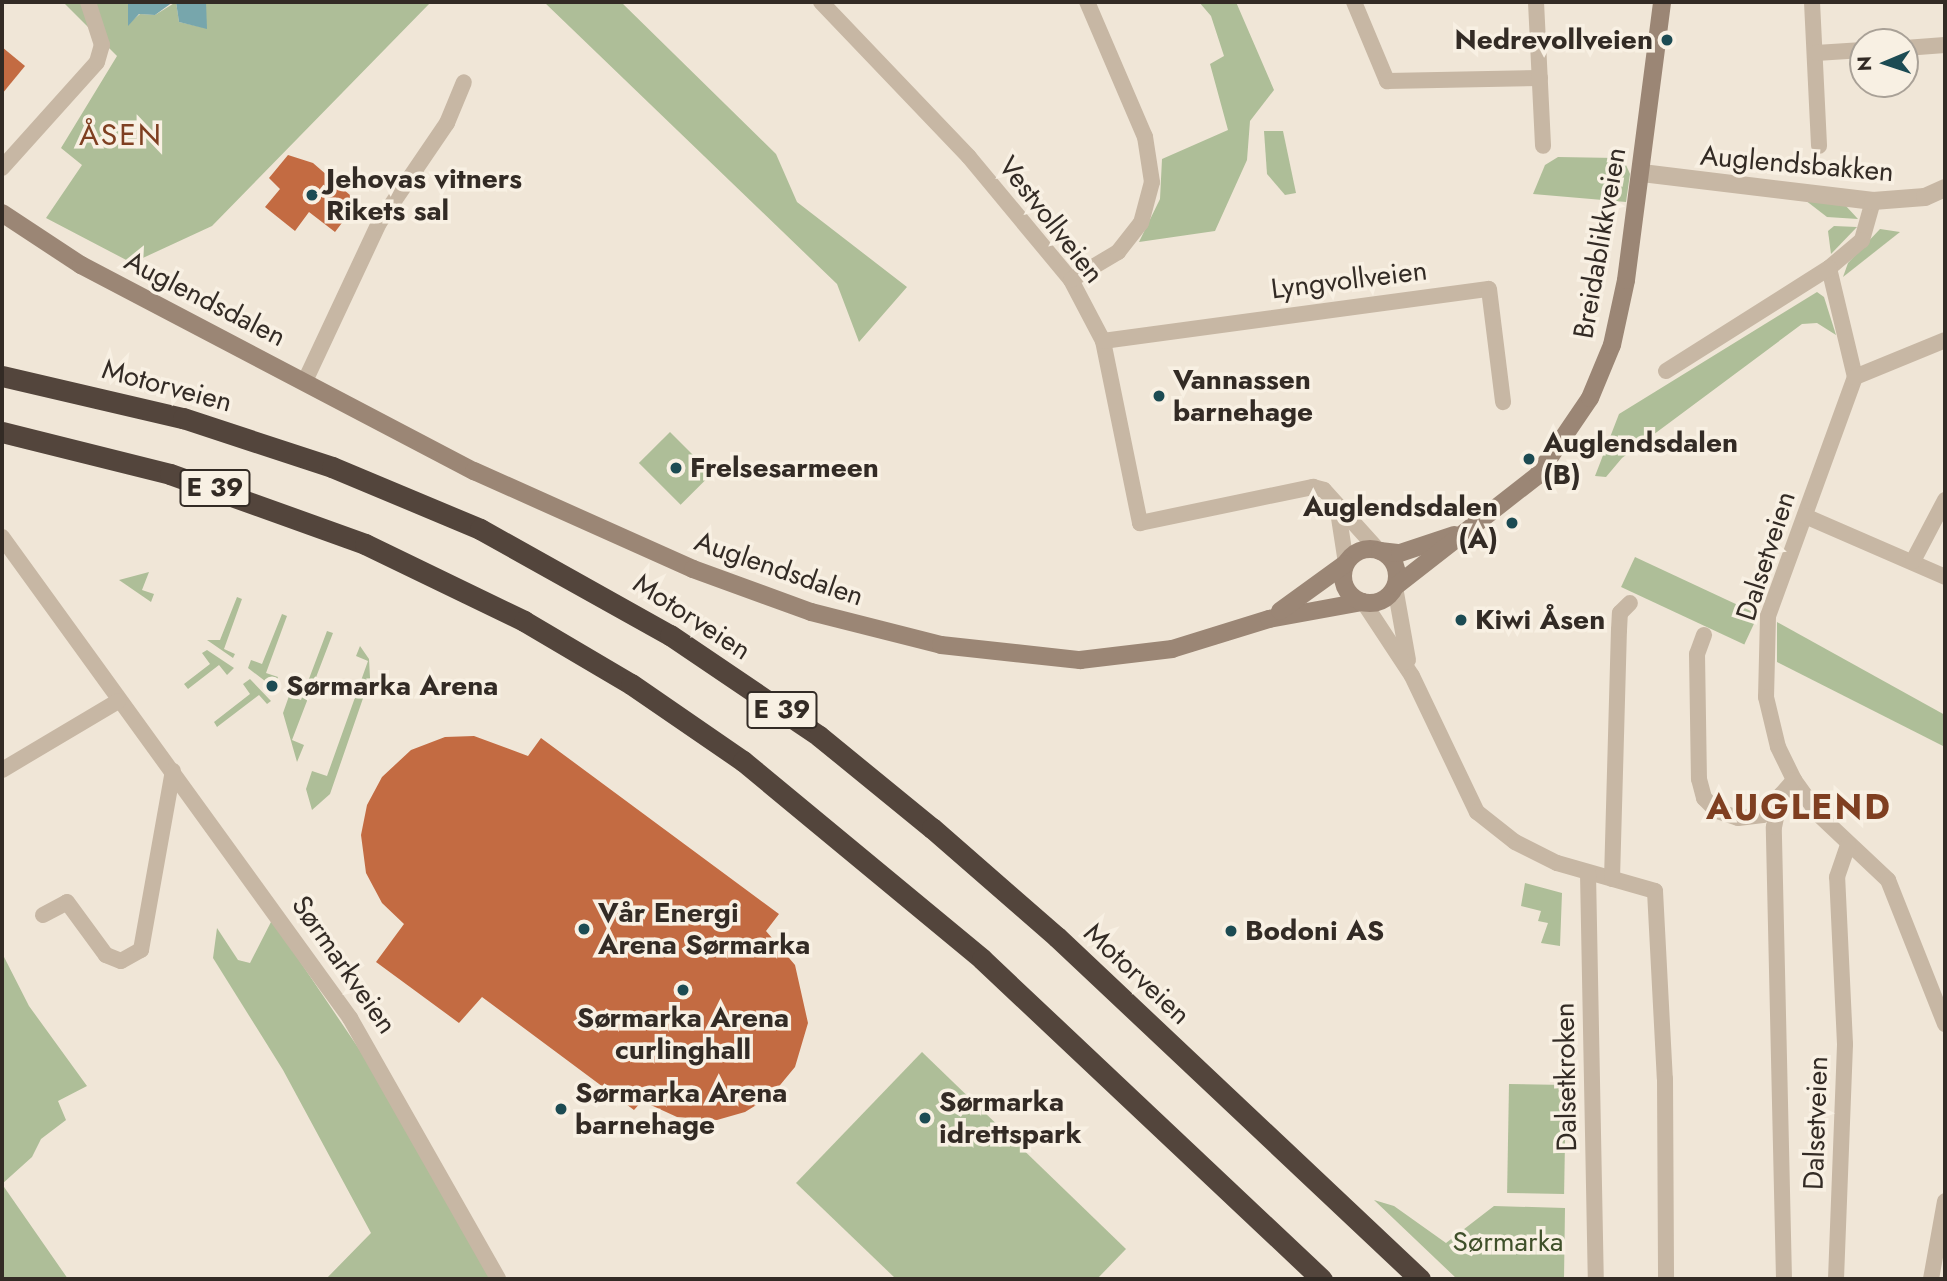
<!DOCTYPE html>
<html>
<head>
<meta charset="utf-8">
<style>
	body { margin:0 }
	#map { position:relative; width:1947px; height:1281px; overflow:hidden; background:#f0e6d7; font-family:Jost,sans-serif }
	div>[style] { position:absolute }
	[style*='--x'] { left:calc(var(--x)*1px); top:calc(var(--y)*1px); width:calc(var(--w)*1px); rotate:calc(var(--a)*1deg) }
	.green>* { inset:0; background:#aebe98; transform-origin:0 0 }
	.water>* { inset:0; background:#77a6ac }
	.building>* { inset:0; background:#c36b42 }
	.minor>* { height:16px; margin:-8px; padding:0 8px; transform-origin:8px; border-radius:8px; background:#c7b7a4 }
	.tertiary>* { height:18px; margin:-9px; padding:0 9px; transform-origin:9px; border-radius:9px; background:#c7b7a4 }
	.secondary>* { height:18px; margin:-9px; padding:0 9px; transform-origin:9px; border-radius:9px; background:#9b8675 }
	.secondary>.ring { margin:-9px; padding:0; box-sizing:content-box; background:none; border:18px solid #9b8675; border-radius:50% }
	.motorway>* { height:21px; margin:-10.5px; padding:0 10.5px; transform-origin:10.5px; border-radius:10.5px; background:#53453c }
	.dots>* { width:19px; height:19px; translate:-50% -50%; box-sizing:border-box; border:4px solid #f8f0e3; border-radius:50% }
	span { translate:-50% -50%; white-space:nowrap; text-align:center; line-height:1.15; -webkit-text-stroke:7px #f8f0e3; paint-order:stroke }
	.shield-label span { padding:2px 5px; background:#f8f0e3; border:2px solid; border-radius:5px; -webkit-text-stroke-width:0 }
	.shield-label { font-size:26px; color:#332b25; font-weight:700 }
	.poi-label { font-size:28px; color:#332b25; font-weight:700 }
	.right { translate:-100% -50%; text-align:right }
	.left { translate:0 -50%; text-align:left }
	.street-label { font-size:28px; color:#332b25 }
	.park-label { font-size:28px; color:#3f502a }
	.neighbourhood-label { font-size:30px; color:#7f3f21; letter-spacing:2px }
	.district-label { font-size:35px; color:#7f3f21; font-weight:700; letter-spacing:2px }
	.frame { position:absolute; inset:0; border:4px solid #332b25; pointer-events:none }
	.north { position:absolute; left:1849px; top:28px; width:70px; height:70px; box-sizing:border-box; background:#f8f0e3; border:2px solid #a9a197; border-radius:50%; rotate:268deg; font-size:19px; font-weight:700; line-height:28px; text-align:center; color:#332b25 }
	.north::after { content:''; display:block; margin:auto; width:24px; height:32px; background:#1c4b53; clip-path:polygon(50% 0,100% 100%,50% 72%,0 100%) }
</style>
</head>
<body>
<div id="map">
	<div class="green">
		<i style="clip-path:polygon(63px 2px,128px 2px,128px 24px,140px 14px,155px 15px,176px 2px,179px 22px,206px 28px,206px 2px,431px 2px,212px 226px,132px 263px,46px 218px,82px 165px,61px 148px,117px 56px)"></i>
		<i style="clip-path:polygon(544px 2px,621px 2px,776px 154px,797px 202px,907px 287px,859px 342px,837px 284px)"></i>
		<i style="clip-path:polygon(1199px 2px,1236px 2px,1274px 90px,1250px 121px,1247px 160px,1215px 231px,1139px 242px,1160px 199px,1162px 159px,1228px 130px,1210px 64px,1224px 56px,1211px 16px)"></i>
		<i style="clip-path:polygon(1264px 131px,1283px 131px,1296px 193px,1285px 195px,1267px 174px)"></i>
		<i style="clip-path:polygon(1558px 157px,1616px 158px,1626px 165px,1630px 174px,1626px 202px,1533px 194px,1545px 165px)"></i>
		<i style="clip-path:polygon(1805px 200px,1845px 205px,1858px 219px,1827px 217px)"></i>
		<i style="clip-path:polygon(1834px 226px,1857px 227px,1831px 254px,1828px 231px)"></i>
		<i style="clip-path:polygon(1880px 229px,1900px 232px,1843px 277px,1848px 263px)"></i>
		<i style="clip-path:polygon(1817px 292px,1824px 297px,1836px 335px,1817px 323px,1802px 324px,1622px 458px,1606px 477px,1595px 476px,1619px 414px)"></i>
		<i style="left:670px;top:432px;width:59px;height:44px;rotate:45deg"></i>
		<i style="left:1635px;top:557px;width:136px;height:33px;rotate:25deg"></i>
		<i style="clip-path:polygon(149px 572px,142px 590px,154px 594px,151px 602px,119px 580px)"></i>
		<i style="clip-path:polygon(237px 597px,242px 599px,224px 649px,235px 654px,233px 658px,207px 640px,220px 640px)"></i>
		<i style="clip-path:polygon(282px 614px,287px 616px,266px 673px,278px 677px,274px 688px,248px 668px,251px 660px,262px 664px)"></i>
		<i style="clip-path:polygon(1777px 622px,1945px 715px,1945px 747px,1777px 662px)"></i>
		<i style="clip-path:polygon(327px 631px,333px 633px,292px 740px,304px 745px,297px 762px,283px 713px,289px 696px,301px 700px)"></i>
		<i style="clip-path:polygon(360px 646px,369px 659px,370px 678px,330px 794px,312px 810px,306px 789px,312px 771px,327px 776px,368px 661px,356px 656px)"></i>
		<i style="clip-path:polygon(207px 650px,234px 668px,227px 675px,219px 665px,188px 689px,184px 684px,210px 664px,202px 653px)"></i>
		<i style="clip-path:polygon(250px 679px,271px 701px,267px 704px,259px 695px,217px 727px,214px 722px,250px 694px,243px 684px)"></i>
		<i style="clip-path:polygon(1525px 883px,1562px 893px,1560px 946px,1541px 943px,1548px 923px,1538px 921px,1541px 911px,1521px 906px)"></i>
		<i style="clip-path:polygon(272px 920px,382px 1083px,490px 1279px,326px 1279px,371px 1233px,283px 1070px,213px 958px,217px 928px,238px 960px,250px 963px)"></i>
		<i style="clip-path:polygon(2px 953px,29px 1006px,87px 1086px,58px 1101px,66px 1120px,41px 1139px,32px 1157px,2px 1184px,68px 1279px,2px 1279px)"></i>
		<i style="clip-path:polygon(922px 1052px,1126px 1249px,1097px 1279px,896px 1279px,796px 1183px)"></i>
		<i style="left:1509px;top:1084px;width:57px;height:109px;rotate:1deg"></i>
		<i style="clip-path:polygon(1374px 1200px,1394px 1206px,1446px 1243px,1494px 1206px,1565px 1208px,1564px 1279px,1457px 1279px)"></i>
	</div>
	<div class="water">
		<i style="clip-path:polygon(128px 2px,173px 2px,155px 15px,139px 14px,128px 26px)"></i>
		<i style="clip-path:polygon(176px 2px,206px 2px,207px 29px,179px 22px)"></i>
	</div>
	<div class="building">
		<i style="clip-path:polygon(2px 47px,25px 66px,2px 94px)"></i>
		<i style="clip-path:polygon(288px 155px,313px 163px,358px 202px,335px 232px,309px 212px,295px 231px,265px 207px,280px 189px,269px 178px)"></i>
		<i style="clip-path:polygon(474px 736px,528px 756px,541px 738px,779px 914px,766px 931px,795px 965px,808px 1023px,795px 1067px,771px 1096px,745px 1112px,717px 1120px,677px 1117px,642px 1101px,634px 1110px,482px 997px,459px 1023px,376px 962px,404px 924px,382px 903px,366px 873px,361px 835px,367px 805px,382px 777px,411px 750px,445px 737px)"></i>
	</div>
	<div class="minor">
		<i style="--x:821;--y:2;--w:214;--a:46.3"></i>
		<i style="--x:969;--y:157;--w:160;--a:50.3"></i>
		<i style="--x:1071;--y:280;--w:69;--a:62.3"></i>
		<i style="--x:1103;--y:341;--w:186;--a:78.5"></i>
		<i style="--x:1140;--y:523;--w:177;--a:-11.8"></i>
		<i style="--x:1313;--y:487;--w:11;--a:15"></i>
		<i style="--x:1324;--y:490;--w:81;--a:48"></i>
		<i style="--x:1354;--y:2;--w:86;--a:67.3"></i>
		<i style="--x:1387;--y:81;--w:153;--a:-1.1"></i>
		<i style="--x:1536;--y:2;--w:144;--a:87.2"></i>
		<i style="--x:1812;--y:2;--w:144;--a:87.2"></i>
		<i style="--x:1905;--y:48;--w:40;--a:-4.3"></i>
		<i style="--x:1816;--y:53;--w:47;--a:-3.7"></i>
		<i style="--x:2;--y:168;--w:142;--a:-48.1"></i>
		<i style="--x:97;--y:62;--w:18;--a:-74"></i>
		<i style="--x:102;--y:45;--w:45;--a:-108"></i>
		<i style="--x:1873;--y:201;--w:41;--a:105.8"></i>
		<i style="--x:1862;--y:240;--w:43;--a:139.7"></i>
		<i style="--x:1829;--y:268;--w:112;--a:76.6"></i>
		<i style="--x:1855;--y:377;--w:254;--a:110"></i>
		<i style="--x:1768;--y:616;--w:81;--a:91.4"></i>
		<i style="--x:1766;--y:697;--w:51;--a:76.5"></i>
		<i style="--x:1778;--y:747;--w:37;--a:64"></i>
		<i style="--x:1794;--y:780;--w:43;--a:54.5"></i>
		<i style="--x:1819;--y:815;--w:95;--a:43.3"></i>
		<i style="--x:1888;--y:880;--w:155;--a:68.4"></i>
		<i style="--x:1071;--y:280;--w:55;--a:-30.8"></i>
		<i style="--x:1118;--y:252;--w:37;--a:-52"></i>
		<i style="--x:1141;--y:223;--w:42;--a:-75"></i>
		<i style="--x:1152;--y:182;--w:46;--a:-98.8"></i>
		<i style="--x:1145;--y:137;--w:147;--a:-113.2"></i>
		<i style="--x:1103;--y:341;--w:389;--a:-7.7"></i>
		<i style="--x:1489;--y:289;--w:114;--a:82.9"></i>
		<i style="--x:1666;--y:371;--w:193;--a:-32.3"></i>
		<i style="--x:1855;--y:377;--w:97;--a:-22.3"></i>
		<i style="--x:305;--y:381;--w:174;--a:-64.9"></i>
		<i style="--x:379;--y:223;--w:121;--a:-55.8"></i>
		<i style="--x:447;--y:123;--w:44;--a:-67.5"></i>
		<i style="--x:1337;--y:505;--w:59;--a:81.2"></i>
		<i style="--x:1805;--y:516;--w:153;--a:23.5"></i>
		<i style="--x:2;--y:537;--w:594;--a:54.11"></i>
		<i style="--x:350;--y:1018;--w:300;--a:60.4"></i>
		<i style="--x:1913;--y:561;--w:69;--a:-62.3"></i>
		<i style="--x:1395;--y:587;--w:74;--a:79.9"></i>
		<i style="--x:1364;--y:603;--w:87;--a:56.7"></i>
		<i style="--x:1412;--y:676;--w:151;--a:64.5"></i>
		<i style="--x:1477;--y:812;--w:48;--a:38.3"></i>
		<i style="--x:1515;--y:842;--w:47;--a:26.6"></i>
		<i style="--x:1557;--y:863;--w:102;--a:15.9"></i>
		<i style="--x:1655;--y:891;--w:188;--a:87"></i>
		<i style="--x:1665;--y:1079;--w:200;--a:89.7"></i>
		<i style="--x:1704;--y:635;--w:20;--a:110"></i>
		<i style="--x:1697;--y:654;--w:125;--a:89.1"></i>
		<i style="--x:1699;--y:779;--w:20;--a:75"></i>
		<i style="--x:1704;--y:798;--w:18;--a:45"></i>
		<i style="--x:1717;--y:811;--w:22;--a:18"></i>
		<i style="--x:1738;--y:818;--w:25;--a:-7"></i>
		<i style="--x:1763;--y:815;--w:25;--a:-47"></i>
		<i style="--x:2;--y:770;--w:135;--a:-30.7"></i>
		<i style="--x:1588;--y:873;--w:406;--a:88.9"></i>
		<i style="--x:1612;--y:879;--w:249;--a:-88.4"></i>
		<i style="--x:1619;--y:630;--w:17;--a:-87"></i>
		<i style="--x:1620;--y:613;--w:14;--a:-45"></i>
		<i style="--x:43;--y:915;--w:27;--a:-28"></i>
		<i style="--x:67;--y:902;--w:66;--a:53.7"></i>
		<i style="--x:106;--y:955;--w:16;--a:22"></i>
		<i style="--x:121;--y:961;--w:23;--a:-29"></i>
		<i style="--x:141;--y:950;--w:182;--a:-79.9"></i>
		<i style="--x:1784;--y:1279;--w:452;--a:-91.3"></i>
		<i style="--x:1774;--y:827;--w:33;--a:-78"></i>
		<i style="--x:1781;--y:795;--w:20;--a:-49"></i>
		<i style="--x:1836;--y:1279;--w:235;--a:-87.8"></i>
		<i style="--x:1845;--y:1044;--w:167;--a:-92.7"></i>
		<i style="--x:1837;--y:877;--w:34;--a:-71"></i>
		<i style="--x:1931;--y:1279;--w:79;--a:-79.8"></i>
	</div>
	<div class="tertiary">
		<i style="--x:1642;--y:173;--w:233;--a:6.9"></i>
		<i style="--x:1873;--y:201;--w:52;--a:-4.4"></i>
		<i style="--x:1925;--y:197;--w:22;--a:-24"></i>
	</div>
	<div class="secondary">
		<i style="--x:2;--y:213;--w:95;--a:33.4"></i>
		<i style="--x:81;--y:265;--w:444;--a:27.7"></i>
		<i style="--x:474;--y:471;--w:240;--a:24.1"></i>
		<i style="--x:693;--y:569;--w:126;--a:20"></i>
		<i style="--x:811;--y:612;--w:134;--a:14.2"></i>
		<i style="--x:941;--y:645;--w:140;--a:6.2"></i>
		<i style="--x:1080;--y:660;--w:93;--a:-6.8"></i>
		<i style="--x:1172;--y:649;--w:102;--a:-17.2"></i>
		<i style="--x:1269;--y:619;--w:95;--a:-10.4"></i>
		<i class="ring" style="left:1343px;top:549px;width:36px;height:36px"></i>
		<i style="--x:1380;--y:551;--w:20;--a:6"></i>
		<i style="--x:1400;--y:553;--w:57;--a:-18.4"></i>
		<i style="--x:1396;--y:586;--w:179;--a:-38"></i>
		<i style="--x:1537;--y:476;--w:94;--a:-55.8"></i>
		<i style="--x:1590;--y:398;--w:57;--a:-67.5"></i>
		<i style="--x:1612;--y:345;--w:66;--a:-77.8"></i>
		<i style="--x:1626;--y:280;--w:280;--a:-82.6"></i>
		<i style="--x:1280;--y:611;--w:80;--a:-35.9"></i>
	</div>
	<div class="motorway">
		<i style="--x:2;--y:376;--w:186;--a:13.1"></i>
		<i style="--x:183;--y:418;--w:157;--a:18.2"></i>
		<i style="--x:332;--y:467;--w:160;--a:22.7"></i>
		<i style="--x:480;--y:529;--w:218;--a:29.2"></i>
		<i style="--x:670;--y:635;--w:180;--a:34.1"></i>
		<i style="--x:819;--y:736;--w:146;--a:39.2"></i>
		<i style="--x:932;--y:828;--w:166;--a:41.1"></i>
		<i style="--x:1057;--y:937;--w:499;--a:43.3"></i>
		<i style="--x:2;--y:432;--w:173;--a:14"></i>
		<i style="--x:170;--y:474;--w:207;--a:19.7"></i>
		<i style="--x:365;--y:544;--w:177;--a:25.8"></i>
		<i style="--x:524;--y:621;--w:124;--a:30.5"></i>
		<i style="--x:631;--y:684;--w:136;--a:34.5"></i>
		<i style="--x:743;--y:761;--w:310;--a:39.6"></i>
		<i style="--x:982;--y:959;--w:467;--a:43.3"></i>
	</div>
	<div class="dots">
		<i style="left:1667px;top:40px;background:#1c4b53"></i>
		<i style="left:312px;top:195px;background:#1c4b53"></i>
		<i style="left:1159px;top:396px;background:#1c4b53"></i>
		<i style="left:1529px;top:459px;background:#1c4b53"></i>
		<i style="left:676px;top:468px;background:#1c4b53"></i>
		<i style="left:1512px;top:523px;background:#1c4b53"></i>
		<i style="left:1461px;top:620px;background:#1c4b53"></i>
		<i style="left:272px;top:686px;background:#1c4b53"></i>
		<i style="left:584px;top:929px;background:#1c4b53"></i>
		<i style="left:1231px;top:931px;background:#1c4b53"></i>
		<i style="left:683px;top:990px;background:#1c4b53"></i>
		<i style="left:561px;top:1109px;background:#1c4b53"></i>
		<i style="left:925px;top:1118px;background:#1c4b53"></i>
	</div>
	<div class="shield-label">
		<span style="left:215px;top:488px">E 39</span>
		<span style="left:782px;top:710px">E 39</span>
	</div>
	<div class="poi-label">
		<span class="right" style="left:1653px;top:40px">Nedrevollveien</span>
		<span class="left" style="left:326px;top:195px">Jehovas vitners<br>Rikets sal</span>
		<span class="left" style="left:1173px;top:396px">Vannassen<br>barnehage</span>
		<span class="left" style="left:1543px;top:459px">Auglendsdalen<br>(B)</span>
		<span class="left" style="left:690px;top:468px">Frelsesarmeen</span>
		<span class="right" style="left:1498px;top:523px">Auglendsdalen<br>(A)</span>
		<span class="left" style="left:1475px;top:620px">Kiwi Åsen</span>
		<span class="left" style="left:286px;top:686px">Sørmarka Arena</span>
		<span class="left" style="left:598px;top:929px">Vår Energi<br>Arena Sørmarka</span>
		<span class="left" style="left:1245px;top:931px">Bodoni AS</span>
		<span style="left:683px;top:1034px">Sørmarka Arena<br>curlinghall</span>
		<span class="left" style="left:575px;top:1109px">Sørmarka Arena<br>barnehage</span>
		<span class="left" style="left:939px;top:1118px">Sørmarka<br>idrettspark</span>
	</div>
	<div class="street-label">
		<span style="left:1797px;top:164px;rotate:5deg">Auglendsbakken</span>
		<span style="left:1051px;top:220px;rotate:52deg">Vestvollveien</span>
		<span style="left:1600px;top:243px;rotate:-80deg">Breidablikkveien</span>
		<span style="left:1349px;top:280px;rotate:-7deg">Lyngvollveien</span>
		<span style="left:205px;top:299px;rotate:27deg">Auglendsdalen</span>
		<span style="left:167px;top:386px;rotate:15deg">Motorveien</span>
		<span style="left:1766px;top:556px;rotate:-72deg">Dalsetveien</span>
		<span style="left:779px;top:569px;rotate:19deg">Auglendsdalen</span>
		<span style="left:692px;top:617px;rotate:33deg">Motorveien</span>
		<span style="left:344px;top:965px;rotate:55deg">Sørmarkveien</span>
		<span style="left:1137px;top:974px;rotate:43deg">Motorveien</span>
		<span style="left:1566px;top:1077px;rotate:-91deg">Dalsetkroken</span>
		<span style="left:1816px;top:1123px;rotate:-88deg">Dalsetveien</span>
	</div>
	<div class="park-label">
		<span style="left:1508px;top:1242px">Sørmarka</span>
	</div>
	<div class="neighbourhood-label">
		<span style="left:121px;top:135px">ÅSEN</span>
	</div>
	<div class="district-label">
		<span style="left:1799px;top:807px">AUGLEND</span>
	</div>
	<div class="frame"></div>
	<div class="north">N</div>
</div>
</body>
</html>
